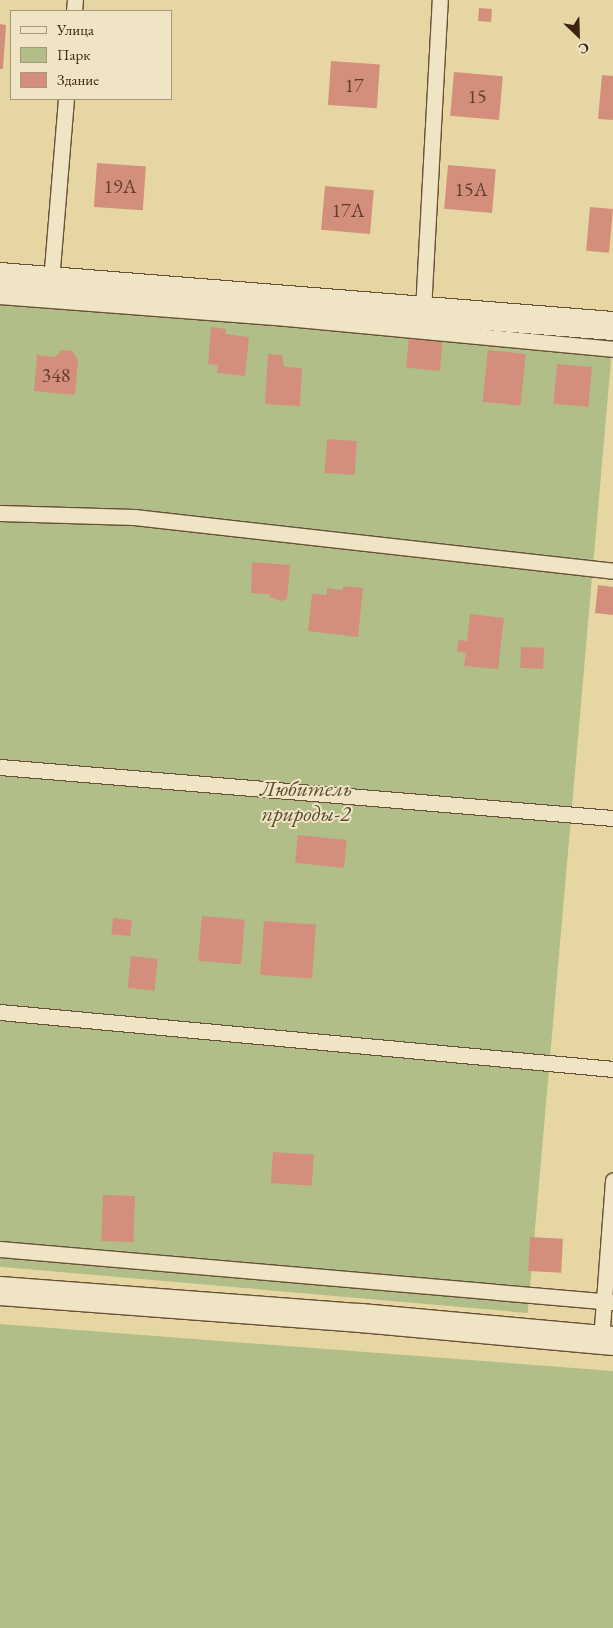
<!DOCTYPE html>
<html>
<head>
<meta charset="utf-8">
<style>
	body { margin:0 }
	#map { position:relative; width:613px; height:1628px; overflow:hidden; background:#e6d6a4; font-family:"EB Garamond",serif }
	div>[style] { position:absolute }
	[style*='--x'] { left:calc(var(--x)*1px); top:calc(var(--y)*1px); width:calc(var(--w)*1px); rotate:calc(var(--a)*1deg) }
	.green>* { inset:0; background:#b2be88; transform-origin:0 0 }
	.building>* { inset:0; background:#d38f7b; transform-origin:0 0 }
	.roads { filter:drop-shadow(1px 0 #685036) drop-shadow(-1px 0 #685036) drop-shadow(0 1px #685036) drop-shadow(0 -1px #685036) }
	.lane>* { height:15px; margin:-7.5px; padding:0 7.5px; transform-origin:7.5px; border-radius:7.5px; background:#efe4c4 }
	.street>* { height:28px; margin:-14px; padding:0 14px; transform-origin:14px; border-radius:14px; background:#efe4c4 }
	.secondary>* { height:28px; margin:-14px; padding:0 14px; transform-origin:14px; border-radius:14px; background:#efe4c4 }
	span { translate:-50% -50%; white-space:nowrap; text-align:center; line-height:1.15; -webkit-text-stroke:4px #efe4c4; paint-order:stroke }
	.number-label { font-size:20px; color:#633e2c }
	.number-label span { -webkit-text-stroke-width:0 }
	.park-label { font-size:22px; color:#5b4a2f; font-style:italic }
	.legend { position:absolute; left:10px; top:10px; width:162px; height:90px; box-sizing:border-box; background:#efe4c4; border:1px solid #a8977c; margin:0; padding:6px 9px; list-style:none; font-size:15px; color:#3e2311 }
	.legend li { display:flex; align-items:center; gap:10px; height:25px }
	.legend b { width:25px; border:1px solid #a8977c }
	.north { position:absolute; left:553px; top:10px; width:50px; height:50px; -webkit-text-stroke:4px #efe4c4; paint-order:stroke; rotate:156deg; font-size:14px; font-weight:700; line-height:20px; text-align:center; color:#3e2311 }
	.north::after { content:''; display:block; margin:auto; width:18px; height:22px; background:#3e2311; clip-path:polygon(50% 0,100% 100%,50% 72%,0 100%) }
</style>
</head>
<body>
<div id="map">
	<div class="green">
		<i style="left:0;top:288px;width:615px;height:975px;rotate:5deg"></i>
		<i style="clip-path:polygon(0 1324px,613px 1371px,613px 1628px,0 1628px)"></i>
	</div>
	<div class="building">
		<i style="left:479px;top:8px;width:13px;height:13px;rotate:4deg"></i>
		<i style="clip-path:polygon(0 24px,6px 25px,3px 69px,0 69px)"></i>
		<i style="left:331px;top:61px;width:49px;height:44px;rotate:4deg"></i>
		<i style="left:454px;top:72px;width:49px;height:44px;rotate:5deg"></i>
		<i style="clip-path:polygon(602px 75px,613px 76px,613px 120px,598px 119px)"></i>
		<i style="left:97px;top:163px;width:49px;height:44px;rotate:4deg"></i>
		<i style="left:448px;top:165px;width:48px;height:44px;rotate:5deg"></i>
		<i style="left:325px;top:186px;width:49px;height:44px;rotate:5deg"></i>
		<i style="left:590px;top:207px;width:23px;height:44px;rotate:5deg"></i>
		<i style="clip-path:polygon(211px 327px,226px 329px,225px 334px,249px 337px,245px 376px,217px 373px,218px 365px,208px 364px)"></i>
		<i style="left:409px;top:335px;width:34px;height:33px;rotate:5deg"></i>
		<i style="clip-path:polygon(62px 350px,72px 351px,78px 360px,75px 395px,34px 391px,37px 355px,55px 357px)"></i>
		<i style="left:488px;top:350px;width:38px;height:52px;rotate:6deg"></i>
		<i style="clip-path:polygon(268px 354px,282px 355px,284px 367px,302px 368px,300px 406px,265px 404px)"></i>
		<i style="left:557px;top:364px;width:35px;height:40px;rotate:5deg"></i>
		<i style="left:327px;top:439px;width:30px;height:34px;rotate:4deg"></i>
		<i style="clip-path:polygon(252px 562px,290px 565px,287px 599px,281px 601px,270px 597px,270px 594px,251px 593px)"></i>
		<i style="clip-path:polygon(598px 585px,613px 587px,613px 615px,595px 613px)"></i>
		<i style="clip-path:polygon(343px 586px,363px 588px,358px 637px,308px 631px,312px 594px,327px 595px,327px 588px,343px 590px)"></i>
		<i style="clip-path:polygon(470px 614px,504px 618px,498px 669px,464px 666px,466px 653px,457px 651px,459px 640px,467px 641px)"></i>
		<i style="left:521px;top:647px;width:23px;height:21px;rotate:2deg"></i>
		<i style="left:298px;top:835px;width:49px;height:28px;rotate:6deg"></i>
		<i style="left:202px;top:916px;width:43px;height:45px;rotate:5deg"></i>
		<i style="left:113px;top:918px;width:19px;height:16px;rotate:6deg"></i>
		<i style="left:264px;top:921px;width:52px;height:54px;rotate:4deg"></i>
		<i style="left:131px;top:956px;width:27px;height:32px;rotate:6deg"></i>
		<i style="left:273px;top:1152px;width:41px;height:31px;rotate:4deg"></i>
		<i style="left:103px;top:1195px;width:32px;height:46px;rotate:2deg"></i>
		<i style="left:530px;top:1237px;width:33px;height:34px;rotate:3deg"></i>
	</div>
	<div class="roads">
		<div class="lane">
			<i style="--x:74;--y:11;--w:11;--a:-85"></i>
			<i style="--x:51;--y:281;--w:183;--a:-85.3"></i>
			<i style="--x:0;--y:296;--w:287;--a:4.4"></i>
			<i style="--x:286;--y:318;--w:328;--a:5.4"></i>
			<i style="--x:423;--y:310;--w:310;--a:-86.9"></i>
			<i style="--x:0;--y:513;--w:134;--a:1.7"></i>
			<i style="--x:134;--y:517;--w:482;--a:6.4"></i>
			<i style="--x:0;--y:767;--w:615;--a:4.76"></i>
			<i style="--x:0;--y:1012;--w:616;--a:5.31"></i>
			<i style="--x:0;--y:1249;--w:615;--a:4.94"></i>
			<i style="--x:601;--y:1340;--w:160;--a:-85.7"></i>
		</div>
		<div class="street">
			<i style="--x:0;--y:277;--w:615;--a:4.57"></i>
		</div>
		<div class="secondary">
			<i style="--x:0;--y:1291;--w:362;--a:4.3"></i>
			<i style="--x:361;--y:1318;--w:253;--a:5.2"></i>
		</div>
	</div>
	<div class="number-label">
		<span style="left:354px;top:85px">17</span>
		<span style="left:477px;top:96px">15</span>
		<span style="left:120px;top:186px">19А</span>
		<span style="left:471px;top:189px">15А</span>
		<span style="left:348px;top:210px">17А</span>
		<span style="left:56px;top:375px">348</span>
	</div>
	<div class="park-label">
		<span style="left:306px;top:801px">Любитель<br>природы-2</span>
	</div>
	<ul class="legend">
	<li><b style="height:6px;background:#efe4c4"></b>Улица</li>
	<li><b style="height:14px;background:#b2be88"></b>Парк</li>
	<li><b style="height:14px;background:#d38f7b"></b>Здание</li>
	</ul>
	<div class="north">С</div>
</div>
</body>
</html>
